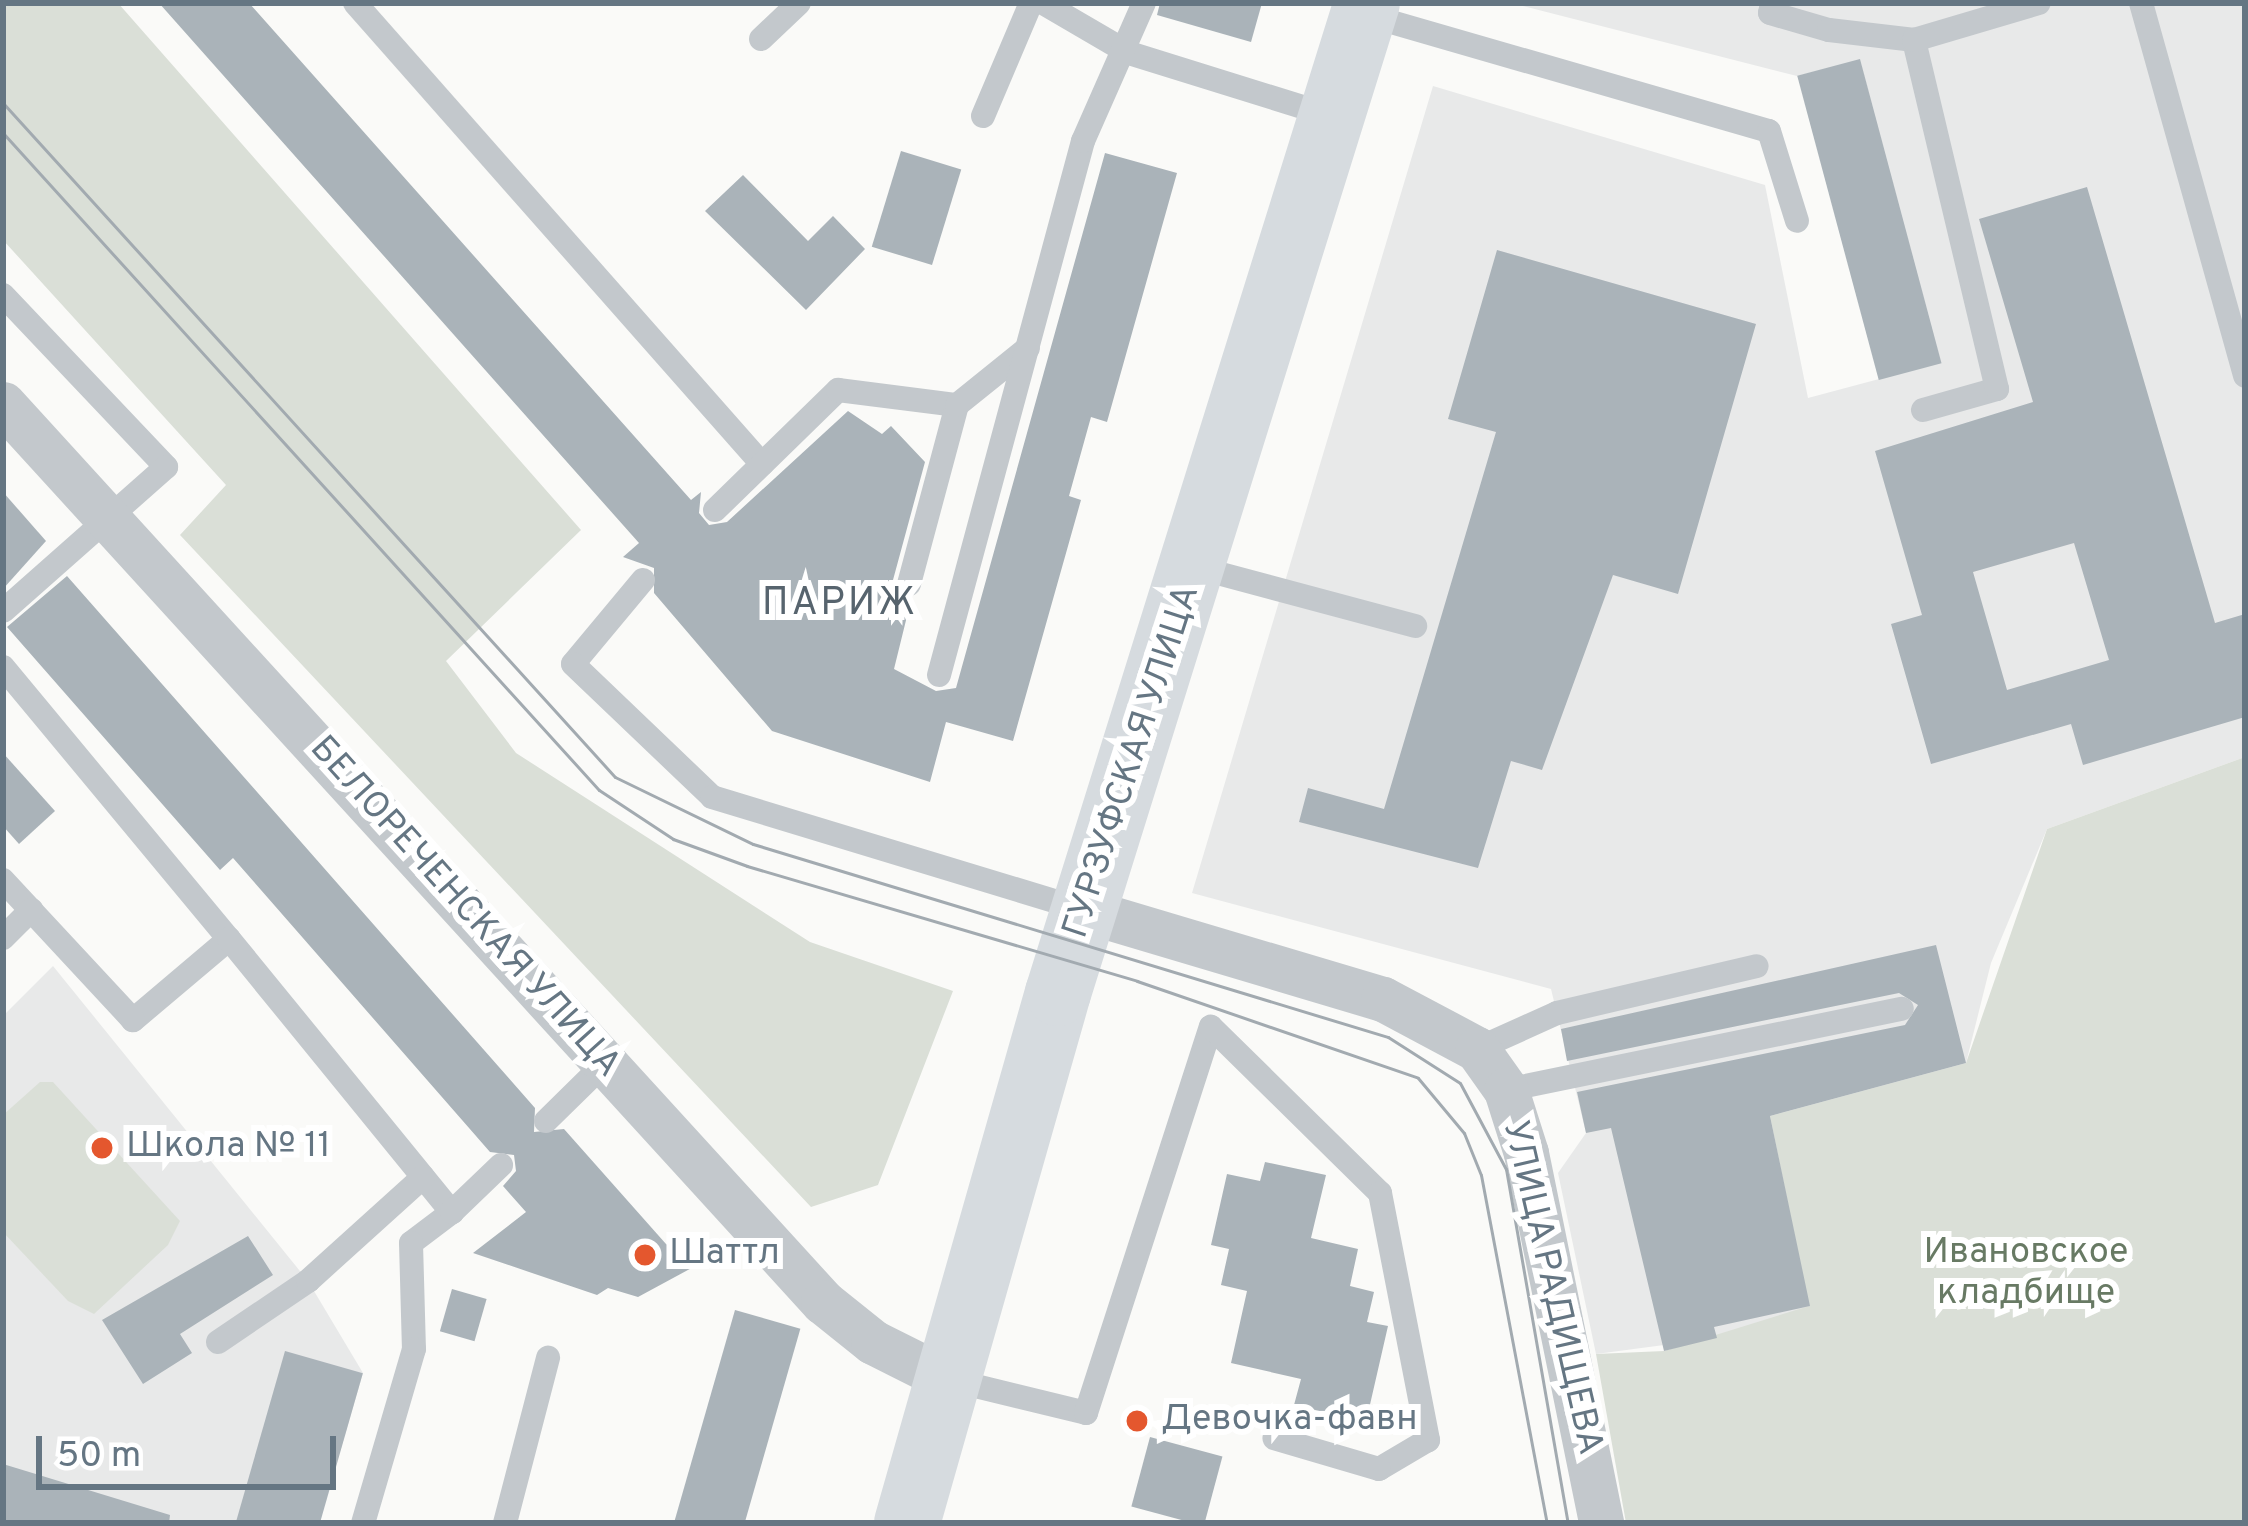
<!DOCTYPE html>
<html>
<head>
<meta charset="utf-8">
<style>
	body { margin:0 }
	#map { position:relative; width:2248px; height:1526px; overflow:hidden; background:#fafaf8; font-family:Overpass,sans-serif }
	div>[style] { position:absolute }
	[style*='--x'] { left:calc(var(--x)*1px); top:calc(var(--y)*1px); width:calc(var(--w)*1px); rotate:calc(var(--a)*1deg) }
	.built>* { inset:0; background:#e8e9e9 }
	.green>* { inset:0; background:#dadfd7 }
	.building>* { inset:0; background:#aab3b9; transform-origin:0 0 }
	.service>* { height:24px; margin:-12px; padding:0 12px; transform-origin:12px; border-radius:12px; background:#c3c8cc }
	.minor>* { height:45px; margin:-22.5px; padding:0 22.5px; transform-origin:22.5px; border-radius:22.5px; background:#c3c8cc }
	.primary>* { height:66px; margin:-33px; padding:0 33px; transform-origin:33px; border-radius:33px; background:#d6dbdf }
	.tram>* { height:3px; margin:-1.5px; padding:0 1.5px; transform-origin:1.5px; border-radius:1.5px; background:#a2aab0 }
	.dots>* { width:33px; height:33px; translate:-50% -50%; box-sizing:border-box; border:6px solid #fff; border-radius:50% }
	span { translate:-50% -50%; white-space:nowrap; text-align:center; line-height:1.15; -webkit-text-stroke:12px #fff; paint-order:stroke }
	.street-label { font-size:36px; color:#657683 }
	.poi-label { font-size:36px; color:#657683 }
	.left { translate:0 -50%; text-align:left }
	.park-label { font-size:36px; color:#687a64 }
	.neighbourhood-label { font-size:39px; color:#57646e; letter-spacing:3px }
	.frame { position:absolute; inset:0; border:6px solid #657683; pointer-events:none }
	.scale { position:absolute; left:36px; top:1436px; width:300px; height:54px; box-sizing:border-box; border:6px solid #657683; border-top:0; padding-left:15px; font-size:36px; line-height:42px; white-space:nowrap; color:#657683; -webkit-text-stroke:9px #fff; paint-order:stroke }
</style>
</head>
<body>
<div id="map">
	<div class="built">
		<i style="clip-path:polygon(1511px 3px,2245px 3px,2245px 757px,2047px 829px,1991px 963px,1966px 1063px,1770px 1116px,1810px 1306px,1717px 1338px,1596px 1354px,1558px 1173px,1586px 1133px,1551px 989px,1192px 893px,1433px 86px,1765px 185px,1808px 398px,1939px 363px,1860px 60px,1797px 76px)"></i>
		<i style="clip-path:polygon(53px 966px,308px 1281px,363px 1373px,319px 1523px,3px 1523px,3px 1016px)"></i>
	</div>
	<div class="green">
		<i style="clip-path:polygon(3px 3px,118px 3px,581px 530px,446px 661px,516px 753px,810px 942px,953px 991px,878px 1185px,811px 1207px,180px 535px,226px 485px,3px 240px)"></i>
		<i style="clip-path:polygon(2245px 757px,2245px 1523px,1626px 1523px,1596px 1354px,1664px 1351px,1809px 1306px,1770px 1116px,1966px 1063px,2047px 829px)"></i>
		<i style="clip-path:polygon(40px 1082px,53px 1082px,180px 1221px,168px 1245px,94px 1314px,68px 1301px,3px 1232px,3px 1115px)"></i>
	</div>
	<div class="building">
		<i style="clip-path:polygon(159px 3px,249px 3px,691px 500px,701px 492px,699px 513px,709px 525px,727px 522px,848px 411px,882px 434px,891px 426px,925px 462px,893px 580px,897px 595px,911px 600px,894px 669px,936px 691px,956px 688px,1105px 153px,1177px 173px,1107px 422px,1091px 417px,1069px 496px,1081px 500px,1013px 741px,946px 722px,930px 782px,772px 731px,654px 593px,654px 568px,623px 557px,639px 543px)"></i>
		<i style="clip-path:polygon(1160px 3px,1262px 3px,1251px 42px,1157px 15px)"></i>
		<i style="left:1860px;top:59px;width:315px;height:65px;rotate:75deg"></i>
		<i style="left:901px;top:151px;width:63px;height:100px;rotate:17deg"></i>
		<i style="clip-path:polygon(743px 175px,808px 241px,833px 216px,865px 249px,806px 310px,705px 211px)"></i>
		<i style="clip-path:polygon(evenodd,2087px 187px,2215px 623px,2245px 614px,2245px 717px,2083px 765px,2071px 724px,1931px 764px,1891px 624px,1922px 615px,1875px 451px,2033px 402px,1979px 219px,2087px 187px,2074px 543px,2109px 660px,2007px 690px,1973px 572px,2074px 543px)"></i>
		<i style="clip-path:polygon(1497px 250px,1756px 324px,1678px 594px,1613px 575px,1542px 770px,1511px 761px,1478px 868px,1299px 822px,1308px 788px,1384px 809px,1496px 432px,1448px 419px)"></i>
		<i style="clip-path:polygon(3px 492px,46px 541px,3px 589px)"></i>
		<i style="clip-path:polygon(67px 576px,535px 1108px,534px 1132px,564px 1129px,666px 1244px,699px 1264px,638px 1297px,608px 1288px,597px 1295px,473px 1253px,526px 1212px,503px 1186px,516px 1171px,514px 1155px,490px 1152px,233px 858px,220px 870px,7px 627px)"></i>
		<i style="clip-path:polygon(3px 753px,55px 811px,19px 844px,3px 826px)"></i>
		<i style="clip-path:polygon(1936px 945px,1966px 1063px,1770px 1116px,1810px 1306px,1714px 1327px,1717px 1338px,1664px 1351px,1611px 1128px,1586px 1133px,1577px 1092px,1905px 1025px,1918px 1005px,1899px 993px,1567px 1061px,1561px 1029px)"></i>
		<i style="clip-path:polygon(1265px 1162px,1326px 1175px,1311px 1238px,1358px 1249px,1350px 1286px,1374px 1292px,1367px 1322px,1388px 1326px,1366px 1422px,1294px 1405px,1301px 1379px,1231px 1363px,1247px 1291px,1221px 1285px,1229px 1249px,1211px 1245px,1227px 1174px,1260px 1181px)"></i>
		<i style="clip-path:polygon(248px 1236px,273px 1275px,180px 1334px,192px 1353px,143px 1384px,102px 1320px)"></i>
		<i style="left:452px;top:1289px;width:36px;height:44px;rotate:16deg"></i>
		<i style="left:735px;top:1310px;width:68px;height:222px;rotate:16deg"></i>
		<i style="left:285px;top:1351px;width:81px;height:179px;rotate:16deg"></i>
		<i style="left:1150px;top:1437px;width:75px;height:72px;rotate:15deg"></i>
		<i style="clip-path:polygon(3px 1464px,170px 1515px,169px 1523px,3px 1523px)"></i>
	</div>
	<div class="service">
		<i style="--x:355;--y:3;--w:615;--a:48.56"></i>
		<i style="--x:1043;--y:3;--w:99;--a:30.2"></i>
		<i style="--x:1129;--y:53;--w:212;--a:17.3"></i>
		<i style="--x:1772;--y:3;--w:10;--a:101"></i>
		<i style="--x:1770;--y:13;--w:61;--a:16.1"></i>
		<i style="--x:1829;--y:30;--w:86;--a:6.7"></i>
		<i style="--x:2141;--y:3;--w:387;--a:74.4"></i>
		<i style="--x:1367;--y:15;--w:418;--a:16.1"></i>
		<i style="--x:1769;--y:131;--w:94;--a:72.7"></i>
		<i style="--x:761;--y:39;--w:52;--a:-43.5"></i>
		<i style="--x:983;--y:116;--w:123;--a:-67"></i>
		<i style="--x:3;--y:295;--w:237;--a:46.5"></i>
		<i style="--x:166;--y:467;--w:217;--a:138.5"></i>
		<i style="--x:1923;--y:410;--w:77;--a:-15.8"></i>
		<i style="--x:1997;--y:389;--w:359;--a:-103.4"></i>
		<i style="--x:1914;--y:40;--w:130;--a:-16.5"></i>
		<i style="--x:715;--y:510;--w:172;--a:-44.3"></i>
		<i style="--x:838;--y:390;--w:120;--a:7.2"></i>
		<i style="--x:1195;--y:567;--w:228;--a:15"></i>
		<i style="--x:643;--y:580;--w:109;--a:129.8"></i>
		<i style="--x:573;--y:664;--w:192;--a:43.7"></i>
		<i style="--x:712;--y:797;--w:386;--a:16.9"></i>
		<i style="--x:909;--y:584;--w:185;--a:-75"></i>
		<i style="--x:957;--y:405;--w:91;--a:-38.8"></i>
		<i style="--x:3;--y:667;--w:354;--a:50.3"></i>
		<i style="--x:229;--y:939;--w:126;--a:139.8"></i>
		<i style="--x:133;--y:1020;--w:191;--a:-132.9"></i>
		<i style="--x:939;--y:675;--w:553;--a:-74.91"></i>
		<i style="--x:1083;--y:141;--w:151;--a:-66.2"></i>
		<i style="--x:3;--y:938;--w:40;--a:-45"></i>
		<i style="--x:229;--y:939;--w:353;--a:50.8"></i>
		<i style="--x:452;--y:1212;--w:51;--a:142.9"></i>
		<i style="--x:411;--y:1243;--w:106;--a:88.4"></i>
		<i style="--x:414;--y:1349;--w:181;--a:106.3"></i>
		<i style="--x:1477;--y:1049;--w:88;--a:-24.2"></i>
		<i style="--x:1557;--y:1013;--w:205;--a:-13.2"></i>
		<i style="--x:1506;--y:1090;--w:404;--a:-11.6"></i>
		<i style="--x:546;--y:1121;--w:83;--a:-44.5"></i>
		<i style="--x:452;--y:1212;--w:68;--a:-43.8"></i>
		<i style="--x:218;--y:1342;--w:109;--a:-34.1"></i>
		<i style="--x:308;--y:1281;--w:155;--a:-42.1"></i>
		<i style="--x:951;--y:1380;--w:139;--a:13.7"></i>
		<i style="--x:1086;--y:1413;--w:406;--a:-72.1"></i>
		<i style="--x:1211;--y:1027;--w:237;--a:44.5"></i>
		<i style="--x:1380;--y:1193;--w:252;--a:79"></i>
		<i style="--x:1428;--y:1440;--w:57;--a:149.4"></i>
		<i style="--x:1379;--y:1469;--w:109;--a:-163.6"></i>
		<i style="--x:505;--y:1523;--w:171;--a:-75.4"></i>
	</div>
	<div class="minor">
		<i style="--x:3;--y:404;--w:1216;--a:47.6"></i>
		<i style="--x:823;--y:1302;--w:64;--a:38.7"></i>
		<i style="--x:873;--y:1342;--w:85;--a:26.6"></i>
		<i style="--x:1084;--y:910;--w:312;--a:16.6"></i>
		<i style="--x:1383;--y:999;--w:106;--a:28"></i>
		<i style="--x:1477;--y:1049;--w:50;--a:54.7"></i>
		<i style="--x:1506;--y:1090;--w:66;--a:72.4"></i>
		<i style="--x:1526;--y:1153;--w:378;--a:78.5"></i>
	</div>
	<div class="primary">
		<i style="--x:907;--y:1523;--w:551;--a:-74.1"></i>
		<i style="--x:1058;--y:993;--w:1037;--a:-72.67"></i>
	</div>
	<div class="tram">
		<i style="--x:3;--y:103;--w:910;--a:47.76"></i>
		<i style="--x:615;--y:777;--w:153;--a:25.9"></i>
		<i style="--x:753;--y:844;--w:664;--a:16.91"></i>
		<i style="--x:1388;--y:1037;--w:85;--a:32.6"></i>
		<i style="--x:1460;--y:1083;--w:98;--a:61.9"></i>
		<i style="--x:1506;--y:1169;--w:359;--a:80.1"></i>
		<i style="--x:3;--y:133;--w:887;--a:47.79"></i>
		<i style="--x:599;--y:790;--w:89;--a:33.5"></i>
		<i style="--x:673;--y:839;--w:79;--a:20"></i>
		<i style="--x:747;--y:866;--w:407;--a:16.4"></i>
		<i style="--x:1137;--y:981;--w:297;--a:19"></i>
		<i style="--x:1418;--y:1078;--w:72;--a:50.1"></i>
		<i style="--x:1464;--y:1133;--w:45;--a:68"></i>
		<i style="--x:1481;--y:1175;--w:354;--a:79.3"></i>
	</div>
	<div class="dots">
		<i style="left:102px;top:1148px;background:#e4572e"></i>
		<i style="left:645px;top:1255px;background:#e4572e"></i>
		<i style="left:1137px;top:1421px;background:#e4572e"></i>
	</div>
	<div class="street-label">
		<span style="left:1133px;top:762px;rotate:-72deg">ГУРЗУФСКАЯ УЛИЦА</span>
		<span style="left:464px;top:908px;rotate:48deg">БЕЛОРЕЧЕНСКАЯ УЛИЦА</span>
		<span style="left:1551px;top:1288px;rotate:77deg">УЛИЦА РАДИЩЕВА</span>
	</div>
	<div class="poi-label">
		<span class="left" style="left:126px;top:1148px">Школа № 11</span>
		<span class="left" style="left:669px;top:1255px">Шаттл</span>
		<span class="left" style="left:1161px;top:1421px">Девочка-фавн</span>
	</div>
	<div class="park-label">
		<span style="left:2026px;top:1274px">Ивановское<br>кладбище</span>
	</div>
	<div class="neighbourhood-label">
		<span style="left:840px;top:605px">ПАРИЖ</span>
	</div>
	<div class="frame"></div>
	<div class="scale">50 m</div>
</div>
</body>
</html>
